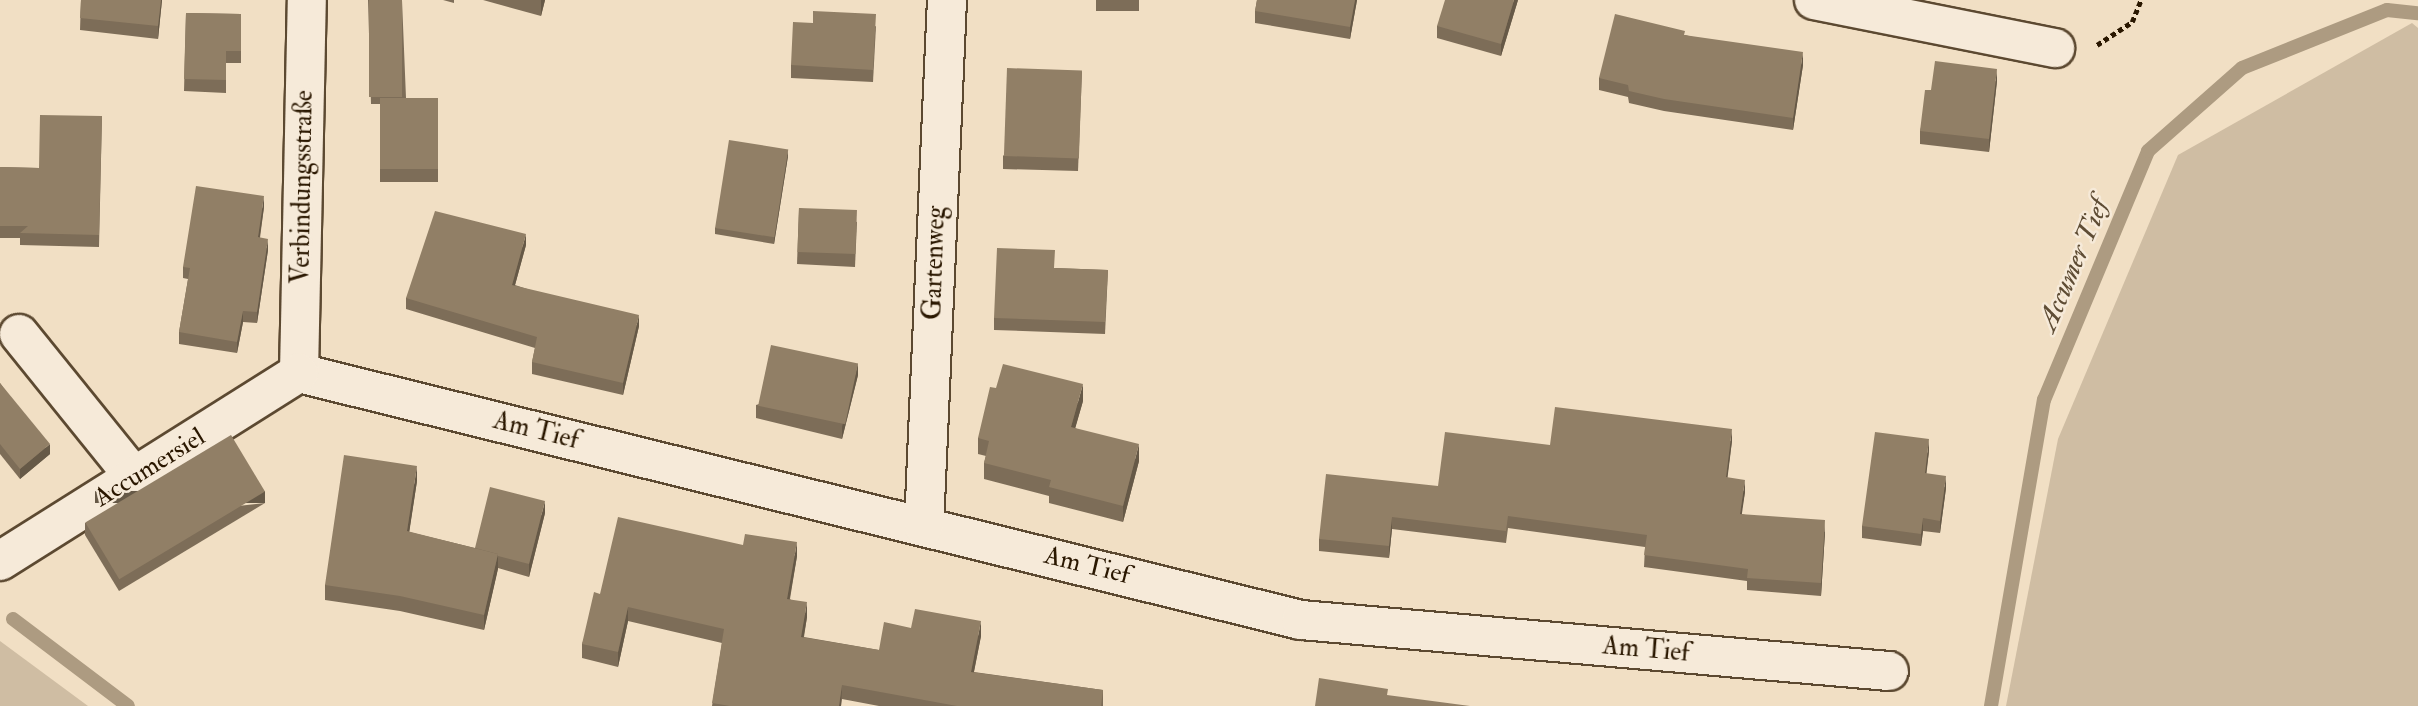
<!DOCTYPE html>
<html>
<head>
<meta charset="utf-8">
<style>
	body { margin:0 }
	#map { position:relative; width:2418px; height:706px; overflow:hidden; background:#f1dfc4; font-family:"IM FELL Double Pica",serif }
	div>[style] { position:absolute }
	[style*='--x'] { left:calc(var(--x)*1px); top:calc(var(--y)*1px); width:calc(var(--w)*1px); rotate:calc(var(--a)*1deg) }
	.green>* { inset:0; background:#cfbda3 }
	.stream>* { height:14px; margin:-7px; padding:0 7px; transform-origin:7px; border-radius:7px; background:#ad9b81 }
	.path>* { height:4.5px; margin-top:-2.25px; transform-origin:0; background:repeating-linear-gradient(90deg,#2a1700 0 5px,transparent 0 8.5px) }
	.roads { filter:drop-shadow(2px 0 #5c4931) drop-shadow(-2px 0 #5c4931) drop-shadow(0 2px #5c4931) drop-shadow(0 -2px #5c4931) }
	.street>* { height:38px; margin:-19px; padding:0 19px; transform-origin:19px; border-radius:19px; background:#f6ead9 }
	.wall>* { inset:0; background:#7d6d58; transform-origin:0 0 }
	.shaded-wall>* { inset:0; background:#665947; transform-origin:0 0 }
	.building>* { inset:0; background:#917f66; transform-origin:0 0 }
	span { translate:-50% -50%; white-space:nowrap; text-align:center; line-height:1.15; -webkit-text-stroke:5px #f6ead9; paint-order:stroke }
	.street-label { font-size:26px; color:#2a1700 }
	.water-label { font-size:28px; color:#5e4c34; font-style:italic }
</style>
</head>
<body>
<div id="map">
	<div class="green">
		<i style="clip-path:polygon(2412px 23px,2418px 28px,2418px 706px,2006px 706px,2058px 439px,2178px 155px)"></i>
		<i style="clip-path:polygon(0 641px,88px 706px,0 706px)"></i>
	</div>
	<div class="stream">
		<i style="--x:13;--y:619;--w:144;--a:37.1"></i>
		<i style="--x:1991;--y:706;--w:311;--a:-80.2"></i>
		<i style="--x:2044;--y:400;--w:270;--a:-67.3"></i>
		<i style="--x:2148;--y:151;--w:125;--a:-41.4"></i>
		<i style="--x:2242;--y:68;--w:156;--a:-21.8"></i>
		<i style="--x:2387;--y:10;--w:31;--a:6"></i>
	</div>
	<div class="path">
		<i style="--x:2097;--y:45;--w:42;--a:-33.3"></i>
		<i style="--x:2132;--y:22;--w:24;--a:-68"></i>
	</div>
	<div class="roads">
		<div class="street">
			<i style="--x:1814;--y:0;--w:246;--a:11.3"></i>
			<i style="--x:19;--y:334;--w:185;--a:51.1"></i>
			<i style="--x:299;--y:373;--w:1032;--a:13.85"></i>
			<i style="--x:1301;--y:620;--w:590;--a:4.96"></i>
			<i style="--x:299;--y:373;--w:373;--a:-88.8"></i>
			<i style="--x:924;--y:526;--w:527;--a:-87.5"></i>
			<i style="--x:0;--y:561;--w:353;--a:-32.2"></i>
		</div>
	</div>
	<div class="wall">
		<i style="clip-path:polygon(81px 0,162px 0,158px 39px,80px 30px)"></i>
		<i style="clip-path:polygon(368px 0,402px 0,406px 98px,438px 98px,438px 182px,380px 182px,380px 104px,371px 104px)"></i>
		<i style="clip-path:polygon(443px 0,454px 0,454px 3px)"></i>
		<i style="clip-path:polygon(483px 0,545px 0,541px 16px)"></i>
		<i style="left:1096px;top:0;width:43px;height:11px"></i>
		<i style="clip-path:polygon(1257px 0,1357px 0,1350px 39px,1255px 23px,1255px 11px)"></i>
		<i style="clip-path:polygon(1518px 0,1501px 56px,1437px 38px,1437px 26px)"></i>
		<i style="clip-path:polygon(186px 13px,241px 14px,241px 63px,226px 63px,226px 93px,184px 91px)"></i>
		<i style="clip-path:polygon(876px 26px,873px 82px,791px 78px,791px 65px)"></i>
		<i style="clip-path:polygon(1685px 35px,1803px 65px,1793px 130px,1664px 111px,1629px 103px,1628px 97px,1599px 90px,1599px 78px)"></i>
		<i style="clip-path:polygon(1082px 71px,1078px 171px,1003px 169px,1003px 156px)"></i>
		<i style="clip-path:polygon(1997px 81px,1989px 152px,1920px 144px,1920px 131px,1931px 90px)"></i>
		<i style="clip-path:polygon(102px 116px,99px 247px,20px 245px,20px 238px,0 238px,0 167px,39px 168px)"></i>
		<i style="clip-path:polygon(788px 156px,774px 244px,715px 234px,715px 228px)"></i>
		<i style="clip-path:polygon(264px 207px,260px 238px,268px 250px,257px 323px,243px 322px,237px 353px,179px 344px,179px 332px,188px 279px,183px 278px,183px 267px)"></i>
		<i style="clip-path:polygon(799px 208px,857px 222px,855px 267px,797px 264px)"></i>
		<i style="clip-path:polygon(526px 245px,515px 285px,639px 326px,623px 395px,532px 374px,532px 362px,535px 348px,406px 309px,406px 298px)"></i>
		<i style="clip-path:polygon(1055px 268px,1108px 270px,1105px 334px,994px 330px,994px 318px)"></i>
		<i style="clip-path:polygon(858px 375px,842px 439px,756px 418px,756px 405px)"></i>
		<i style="clip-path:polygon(0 383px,50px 454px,20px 479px,0 454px)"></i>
		<i style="clip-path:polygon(1083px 401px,1075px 428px,1139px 461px,1123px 522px,1049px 503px,1049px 496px,984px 479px,984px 463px,986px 456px,978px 454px,978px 438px)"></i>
		<i style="clip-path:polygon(1732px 441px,1727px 478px,1745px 492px,1741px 514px,1825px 532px,1821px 596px,1747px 590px,1747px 581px,1644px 567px,1645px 547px,1508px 528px,1506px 543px,1392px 529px,1389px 558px,1319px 551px,1319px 539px,1438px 486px,1550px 445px)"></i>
		<i style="clip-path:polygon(1929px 451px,1926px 474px,1946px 488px,1940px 533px,1923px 531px,1921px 546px,1862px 538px,1862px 526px)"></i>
		<i style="clip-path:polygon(417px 481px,409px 532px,475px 548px,545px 513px,529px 577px,498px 568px,484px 630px,400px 611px,325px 600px,325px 585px)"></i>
		<i style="clip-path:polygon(265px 503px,119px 591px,85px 535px,85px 523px)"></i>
		<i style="clip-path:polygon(743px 545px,797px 556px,790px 599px,807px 617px,804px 637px,879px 650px,911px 628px,981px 636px,974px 672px,1103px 690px,1103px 706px,879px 706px,842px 699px,841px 706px,712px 706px,722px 643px,628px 621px,618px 667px,582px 658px,582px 644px,600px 594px)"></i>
	</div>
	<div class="shaded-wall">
		<i style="clip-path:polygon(161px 0,162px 0,158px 39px,158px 26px)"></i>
		<i style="clip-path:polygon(541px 0,545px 0,541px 16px)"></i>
		<i style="clip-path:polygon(1355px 0,1357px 0,1350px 39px,1350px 27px)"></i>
		<i style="clip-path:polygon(1514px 0,1518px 0,1501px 56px,1501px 44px)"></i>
		<i style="clip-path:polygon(1803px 52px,1803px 65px,1793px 130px,1793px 118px)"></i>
		<i style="clip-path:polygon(1997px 69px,1997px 81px,1989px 152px,1989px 139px)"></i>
		<i style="clip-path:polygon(788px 149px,788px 156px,774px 244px,774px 238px)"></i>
		<i style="clip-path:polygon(264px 196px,264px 207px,258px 248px,258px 237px)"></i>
		<i style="clip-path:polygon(526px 234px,526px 245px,512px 296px,512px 285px)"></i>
		<i style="clip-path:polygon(268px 239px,268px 250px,257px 323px,257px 312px)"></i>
		<i style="clip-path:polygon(243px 311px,243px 322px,237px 353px,237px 342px)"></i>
		<i style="clip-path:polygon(639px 315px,639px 326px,623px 395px,623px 383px)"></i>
		<i style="clip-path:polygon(858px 363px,858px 375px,842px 439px,842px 427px)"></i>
		<i style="clip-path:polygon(1083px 384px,1083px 401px,1071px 443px,1071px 427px)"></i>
		<i style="clip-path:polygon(1732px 429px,1732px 441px,1726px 490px,1726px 477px)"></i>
		<i style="clip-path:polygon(1929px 439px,1929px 451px,1925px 486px,1925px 473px)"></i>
		<i style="clip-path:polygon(50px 444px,50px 454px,20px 479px,20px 469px)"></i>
		<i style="clip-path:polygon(1139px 444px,1139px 461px,1123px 522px,1123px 506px)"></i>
		<i style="clip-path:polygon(417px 466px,417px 481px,407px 547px,407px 531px)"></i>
		<i style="clip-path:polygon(1946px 476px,1946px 488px,1940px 533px,1940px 521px)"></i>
		<i style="clip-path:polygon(1745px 480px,1745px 492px,1740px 527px,1740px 514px)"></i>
		<i style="left:265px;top:491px;width:12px;height:170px;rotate:90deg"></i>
		<i style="clip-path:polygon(545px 501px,545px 513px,529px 577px,529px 564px)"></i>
		<i style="clip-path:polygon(1392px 517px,1392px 529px,1389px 558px,1389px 546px)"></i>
		<i style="clip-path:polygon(1923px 518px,1923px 531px,1921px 546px,1921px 534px)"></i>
		<i style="clip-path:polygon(1825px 520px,1825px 532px,1821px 596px,1821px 583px)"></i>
		<i style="clip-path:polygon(797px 542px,797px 556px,787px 613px,787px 599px)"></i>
		<i style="clip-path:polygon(498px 554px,498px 569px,484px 630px,484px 615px)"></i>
		<i style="clip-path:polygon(807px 602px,807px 617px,801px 651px,801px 637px)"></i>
		<i style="clip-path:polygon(628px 607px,628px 621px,618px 667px,618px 652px)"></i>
		<i style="clip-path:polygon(981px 621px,981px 636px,971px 686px,971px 672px)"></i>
		<i style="clip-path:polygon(842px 685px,841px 706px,839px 706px)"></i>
	</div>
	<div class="building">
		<i style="clip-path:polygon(81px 0,161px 0,158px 26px,80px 18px)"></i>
		<i style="left:369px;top:0;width:33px;height:97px"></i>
		<i style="clip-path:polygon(1257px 0,1355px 0,1350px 27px,1255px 11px)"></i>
		<i style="clip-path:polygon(1445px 0,1514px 0,1501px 44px,1437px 26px)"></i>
		<i style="clip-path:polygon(813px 11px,876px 14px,873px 70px,791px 65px,793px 22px,813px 23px)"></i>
		<i style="clip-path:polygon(186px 13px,241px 14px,241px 51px,226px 51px,226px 80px,184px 79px)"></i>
		<i style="clip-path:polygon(1615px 14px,1685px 31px,1684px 35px,1803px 52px,1793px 118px,1664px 99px,1629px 91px,1628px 85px,1599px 78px)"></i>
		<i style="clip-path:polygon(1935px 61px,1997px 69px,1989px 139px,1920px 131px,1925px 90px,1931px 90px)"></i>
		<i style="left:1007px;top:68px;width:75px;height:88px;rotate:2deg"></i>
		<i style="left:438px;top:98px;width:71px;height:58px;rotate:90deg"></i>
		<i style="clip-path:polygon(40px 115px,102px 116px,99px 235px,20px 233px,28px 226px,0 226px,0 167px,39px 168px)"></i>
		<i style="left:729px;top:140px;width:60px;height:89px;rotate:9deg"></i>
		<i style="clip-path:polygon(196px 186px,264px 196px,258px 237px,268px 239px,257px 312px,243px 311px,237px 342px,179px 332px,190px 268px,183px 267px)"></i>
		<i style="left:799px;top:208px;width:58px;height:44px;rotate:2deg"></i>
		<i style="clip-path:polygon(435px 211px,526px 234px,512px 285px,639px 315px,623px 383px,532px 362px,537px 337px,406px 298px)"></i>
		<i style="clip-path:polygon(997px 248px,1055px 250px,1054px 268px,1108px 270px,1105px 322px,994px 318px)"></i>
		<i style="left:771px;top:345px;width:89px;height:62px;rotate:12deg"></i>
		<i style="clip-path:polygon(1003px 364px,1083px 384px,1071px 427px,1139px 444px,1123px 506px,1049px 487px,1051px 480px,984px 463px,989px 441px,978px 438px,990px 387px,996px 388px)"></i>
		<i style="clip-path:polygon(0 383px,50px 444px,20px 469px,0 444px)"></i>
		<i style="clip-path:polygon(1555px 407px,1732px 429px,1726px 477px,1745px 480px,1740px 514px,1825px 520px,1821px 583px,1747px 578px,1748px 569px,1644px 555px,1647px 535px,1508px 516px,1506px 531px,1392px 517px,1389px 546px,1319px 539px,1326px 474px,1438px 486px,1445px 432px,1550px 445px)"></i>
		<i style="clip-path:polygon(1875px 432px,1929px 439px,1925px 473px,1946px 476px,1940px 521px,1923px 518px,1921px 534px,1862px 526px)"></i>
		<i style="left:231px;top:435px;width:66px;height:170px;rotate:59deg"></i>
		<i style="clip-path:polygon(344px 455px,417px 466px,407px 531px,498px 554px,484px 615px,400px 596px,325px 585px)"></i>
		<i style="clip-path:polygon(490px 487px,545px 501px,529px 564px,498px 556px,498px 554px,475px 548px)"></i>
		<i style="clip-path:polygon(618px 517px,743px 545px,745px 534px,797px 542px,787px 599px,807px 602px,801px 637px,879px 650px,884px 622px,911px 628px,915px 609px,981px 621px,971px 672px,1103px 690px,1101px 706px,957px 706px,842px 685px,839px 706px,730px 706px,712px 703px,724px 629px,628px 607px,618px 652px,582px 644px,594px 592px,600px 594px)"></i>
		<i style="clip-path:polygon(1319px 678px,1388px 689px,1387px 695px,1470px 706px,1315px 706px)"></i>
	</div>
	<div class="street-label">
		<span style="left:303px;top:187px;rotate:-89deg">Verbindungsstraße</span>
		<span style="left:935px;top:263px;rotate:-88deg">Gartenweg</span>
		<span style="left:536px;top:431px;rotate:14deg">Am Tief</span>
		<span style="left:150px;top:468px;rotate:-32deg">Accumersiel</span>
		<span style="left:1087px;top:566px;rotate:14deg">Am Tief</span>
		<span style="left:1646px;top:650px;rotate:5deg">Am Tief</span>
	</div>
	<div class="water-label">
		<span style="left:2074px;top:265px;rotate:-67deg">Accumer Tief</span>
	</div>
</div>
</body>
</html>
